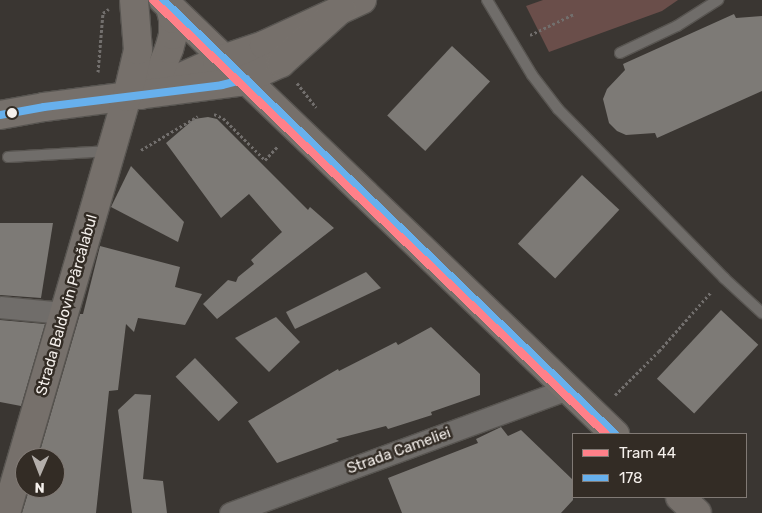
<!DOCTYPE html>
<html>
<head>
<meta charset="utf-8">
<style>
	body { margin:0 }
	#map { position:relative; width:762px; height:513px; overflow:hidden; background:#3a3632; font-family:Rubik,sans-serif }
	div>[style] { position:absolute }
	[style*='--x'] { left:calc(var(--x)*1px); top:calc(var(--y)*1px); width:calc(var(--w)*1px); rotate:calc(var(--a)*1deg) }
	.green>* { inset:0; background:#6a4e4a }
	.building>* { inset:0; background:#7d7a76; transform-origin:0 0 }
	.path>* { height:3px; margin-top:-1.5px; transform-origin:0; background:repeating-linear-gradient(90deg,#726f6d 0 2.5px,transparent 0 5px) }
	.roads { filter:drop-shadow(1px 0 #585551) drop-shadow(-1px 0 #585551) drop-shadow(0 1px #585551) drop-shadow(0 -1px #585551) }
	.lane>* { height:10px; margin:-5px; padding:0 5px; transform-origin:5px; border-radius:5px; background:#706d6a }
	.street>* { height:21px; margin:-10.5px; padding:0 10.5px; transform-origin:10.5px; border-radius:10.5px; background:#706d6a }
	.secondary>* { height:28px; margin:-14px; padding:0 14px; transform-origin:14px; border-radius:14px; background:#76706b }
	.bus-1>* { height:8px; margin:-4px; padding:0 4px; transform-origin:4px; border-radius:4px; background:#67b0ed }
	.tram-1>* { height:8px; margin:-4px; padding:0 4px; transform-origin:4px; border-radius:4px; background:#ff8089 }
	.dots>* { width:14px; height:14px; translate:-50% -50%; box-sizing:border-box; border:2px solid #332c25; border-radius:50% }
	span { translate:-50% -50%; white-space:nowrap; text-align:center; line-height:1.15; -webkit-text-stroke:5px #332c25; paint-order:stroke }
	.street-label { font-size:15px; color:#f5f0ec }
	.legend { position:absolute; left:572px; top:433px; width:175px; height:65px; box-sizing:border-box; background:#332c25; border:1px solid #817a75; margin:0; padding:6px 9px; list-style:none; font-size:15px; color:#f5f0ec }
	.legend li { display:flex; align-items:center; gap:10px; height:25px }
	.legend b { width:25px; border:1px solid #817a75 }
	.north { position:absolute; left:15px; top:448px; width:50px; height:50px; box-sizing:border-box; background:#332c25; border:1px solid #817a75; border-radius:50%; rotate:181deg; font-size:14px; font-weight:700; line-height:20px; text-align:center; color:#f5f0ec }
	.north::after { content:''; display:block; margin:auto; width:18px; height:22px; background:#b4afab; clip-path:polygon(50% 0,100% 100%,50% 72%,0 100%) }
</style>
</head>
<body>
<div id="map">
	<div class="green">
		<i style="clip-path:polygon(543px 0,678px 0,662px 11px,549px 52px,526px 6px)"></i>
	</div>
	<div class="building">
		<i style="clip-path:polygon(734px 14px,736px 18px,762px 16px,762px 91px,657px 138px,655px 133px,626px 135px,617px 131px,609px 123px,603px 99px,607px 89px,625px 70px,623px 64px)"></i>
		<i style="left:452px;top:46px;width:52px;height:95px;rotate:43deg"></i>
		<i style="clip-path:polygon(208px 117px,217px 119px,308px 210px,310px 207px,334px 228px,217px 319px,203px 304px,228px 280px,236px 282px,238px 277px,254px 264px,251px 260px,282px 232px,249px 194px,221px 218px,166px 143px,194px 119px)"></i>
		<i style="clip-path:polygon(131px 166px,184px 222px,178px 242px,111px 207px)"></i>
		<i style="left:582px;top:175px;width:51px;height:94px;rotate:43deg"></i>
		<i style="clip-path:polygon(0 223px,53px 223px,41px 298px,0 295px)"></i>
		<i style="clip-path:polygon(100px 246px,180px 267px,175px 287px,202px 294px,185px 325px,138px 318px,134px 332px,126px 324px,118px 390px,109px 391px,96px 513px,22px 513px,29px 490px,55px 488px,55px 458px,38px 458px,80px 314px,83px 314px)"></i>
		<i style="clip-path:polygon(366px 272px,381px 288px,295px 329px,286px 312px)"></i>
		<i style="left:721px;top:310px;width:51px;height:94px;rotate:43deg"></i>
		<i style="clip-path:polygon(276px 317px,300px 342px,269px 372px,235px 338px)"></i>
		<i style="clip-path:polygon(0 320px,45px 324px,21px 406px,0 402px)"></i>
		<i style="clip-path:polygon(431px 327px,480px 374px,480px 395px,431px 412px,432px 415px,388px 429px,386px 426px,336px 439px,339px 441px,277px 463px,248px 421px,338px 369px,339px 371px,396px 342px,398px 345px)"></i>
		<i style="left:195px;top:358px;width:62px;height:27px;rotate:46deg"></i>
		<i style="clip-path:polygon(135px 394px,151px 395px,143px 479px,163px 481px,167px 513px,132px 513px,118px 410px)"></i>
		<i style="clip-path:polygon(501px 427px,508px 436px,521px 430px,573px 480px,573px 500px,561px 513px,402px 513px,388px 478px,478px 443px,476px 439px)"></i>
	</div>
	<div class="path">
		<i style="--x:530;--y:35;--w:49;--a:-25.5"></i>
		<i style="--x:98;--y:72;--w:59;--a:-85.2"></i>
		<i style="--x:103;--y:13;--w:7;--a:-34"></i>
		<i style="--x:297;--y:83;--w:31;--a:52"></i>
		<i style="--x:214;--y:114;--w:10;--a:24"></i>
		<i style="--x:223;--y:118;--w:59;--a:45"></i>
		<i style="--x:265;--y:160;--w:18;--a:-47"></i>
		<i style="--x:141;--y:150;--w:66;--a:-30.8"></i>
		<i style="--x:615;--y:395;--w:62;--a:-45"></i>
		<i style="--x:659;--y:351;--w:79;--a:-48.6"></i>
	</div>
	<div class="roads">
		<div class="lane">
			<i style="--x:487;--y:0;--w:87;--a:59"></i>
			<i style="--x:532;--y:75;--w:43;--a:52.6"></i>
			<i style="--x:558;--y:109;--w:237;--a:45.5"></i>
			<i style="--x:724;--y:278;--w:52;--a:42.6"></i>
			<i style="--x:620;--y:53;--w:63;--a:-25.3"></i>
			<i style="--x:677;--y:26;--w:49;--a:-32.4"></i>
			<i style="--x:8;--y:157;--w:102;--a:-3.4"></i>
		</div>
		<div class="street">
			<i style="--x:0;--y:307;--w:64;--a:5.4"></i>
			<i style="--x:230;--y:513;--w:359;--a:-20.2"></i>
		</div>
		<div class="secondary">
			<i style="--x:163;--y:0;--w:627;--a:43.84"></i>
			<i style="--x:168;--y:83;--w:54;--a:-24.2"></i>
			<i style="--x:217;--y:61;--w:50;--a:-18.8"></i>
			<i style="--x:264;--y:45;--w:108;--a:-24.7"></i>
			<i style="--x:141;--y:95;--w:33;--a:-52"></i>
			<i style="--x:161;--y:69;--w:22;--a:-68"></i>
			<i style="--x:169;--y:49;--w:15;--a:-74"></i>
			<i style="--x:173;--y:35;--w:16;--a:-90"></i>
			<i style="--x:173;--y:19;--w:12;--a:-104"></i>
			<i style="--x:0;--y:115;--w:45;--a:-10.3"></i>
			<i style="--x:44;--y:107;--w:197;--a:-7.3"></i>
			<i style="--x:239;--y:82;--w:46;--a:-24.3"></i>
			<i style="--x:281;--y:63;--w:81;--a:-42"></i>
			<i style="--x:680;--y:497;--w:23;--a:43"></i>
			<i style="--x:6;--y:513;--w:433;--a:-73.8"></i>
			<i style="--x:127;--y:97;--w:48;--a:-76.8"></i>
			<i style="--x:138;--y:50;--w:50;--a:-94.6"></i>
		</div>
	</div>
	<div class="bus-1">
		<i style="--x:163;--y:0;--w:627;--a:43.84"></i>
		<i style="--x:0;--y:115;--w:45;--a:-10.3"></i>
		<i style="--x:44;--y:107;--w:179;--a:-7"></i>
		<i style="--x:222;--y:85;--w:25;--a:-14"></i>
	</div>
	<div class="tram-1">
		<i style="--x:153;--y:0;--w:627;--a:43.77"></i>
	</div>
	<div class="dots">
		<i style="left:12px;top:113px;background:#f5f0ec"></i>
	</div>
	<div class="street-label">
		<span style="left:67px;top:305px;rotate:-74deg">Strada Baldovin Pârcălabul</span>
		<span style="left:399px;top:451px;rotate:-20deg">Strada Cameliei</span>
	</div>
	<ul class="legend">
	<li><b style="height:6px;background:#ff8089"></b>Tram 44</li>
	<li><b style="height:6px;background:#67b0ed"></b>178</li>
	</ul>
	<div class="north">N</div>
</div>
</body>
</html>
